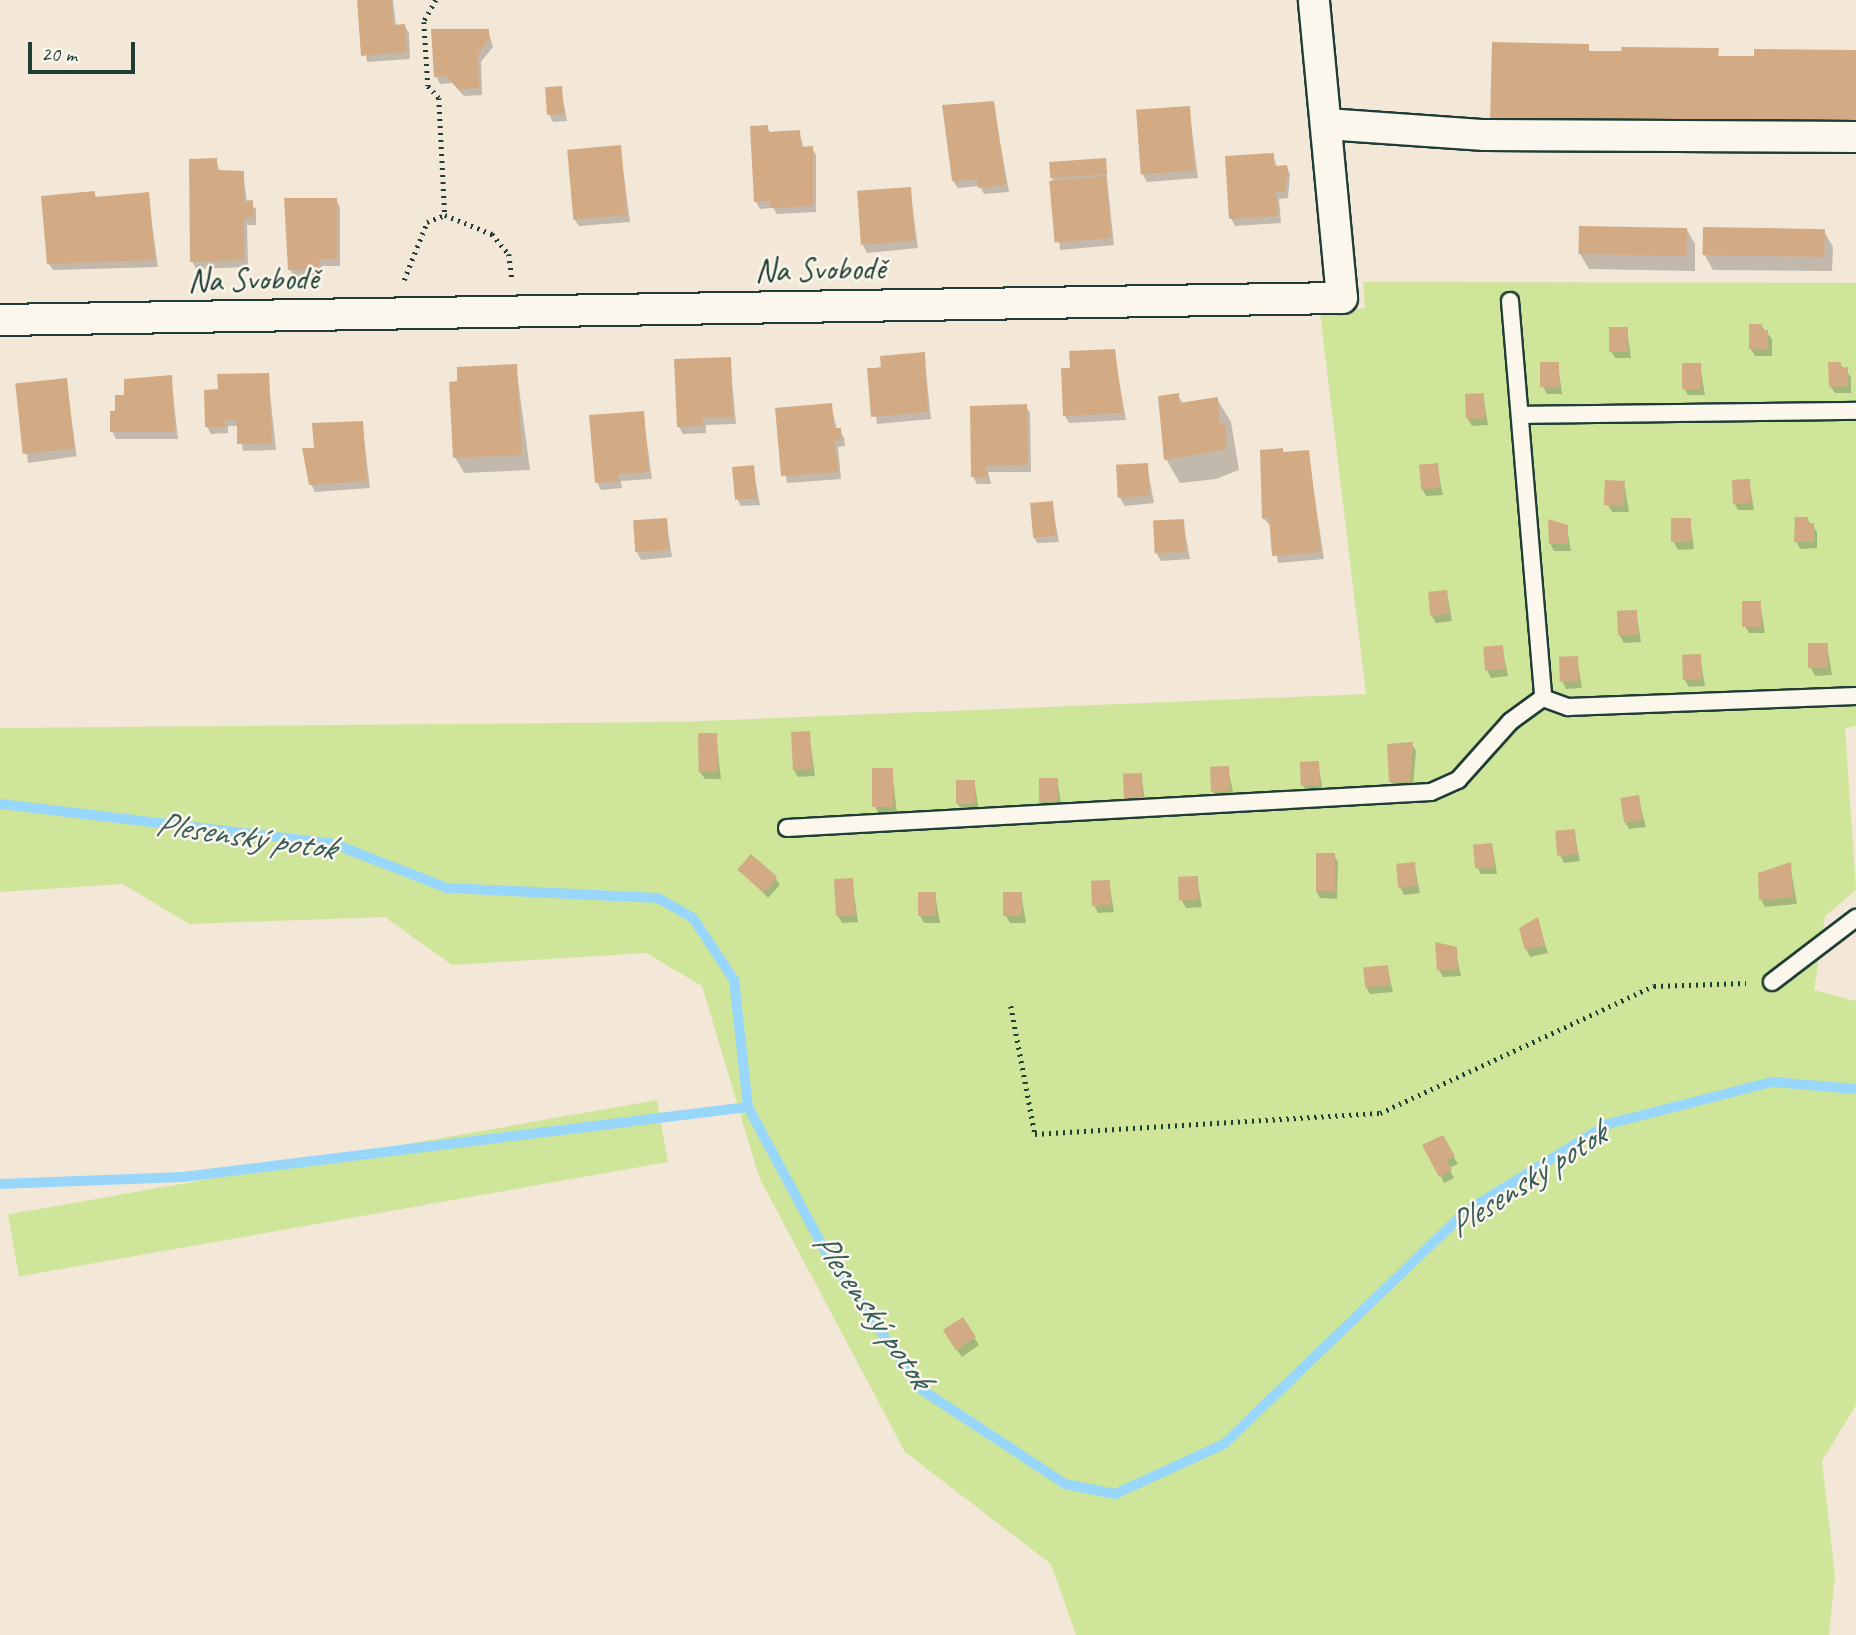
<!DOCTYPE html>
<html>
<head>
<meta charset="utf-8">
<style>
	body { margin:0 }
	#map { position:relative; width:1856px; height:1635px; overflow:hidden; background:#f3e8d7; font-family:Caveat,sans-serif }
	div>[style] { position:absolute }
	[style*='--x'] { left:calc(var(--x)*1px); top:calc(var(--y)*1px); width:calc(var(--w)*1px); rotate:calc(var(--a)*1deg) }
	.green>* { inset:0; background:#cee59a; transform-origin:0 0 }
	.shadow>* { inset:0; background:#0003; transform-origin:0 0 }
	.stream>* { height:10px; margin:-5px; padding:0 5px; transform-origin:5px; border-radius:5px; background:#99d7fa }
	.building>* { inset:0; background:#d2ab84; transform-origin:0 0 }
	.path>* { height:4.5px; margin-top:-2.25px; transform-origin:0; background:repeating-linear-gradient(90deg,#1f3d34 0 2px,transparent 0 7px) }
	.roads { filter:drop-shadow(2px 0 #1f3d34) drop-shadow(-2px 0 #1f3d34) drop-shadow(0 2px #1f3d34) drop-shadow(0 -2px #1f3d34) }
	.lane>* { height:16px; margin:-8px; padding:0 8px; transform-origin:8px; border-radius:8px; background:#fbf7ec }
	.street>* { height:30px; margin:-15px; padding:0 15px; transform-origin:15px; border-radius:15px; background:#fbf7ec }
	span { translate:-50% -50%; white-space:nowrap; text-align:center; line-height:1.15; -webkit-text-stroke:5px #fbf7ec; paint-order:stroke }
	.street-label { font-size:33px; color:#1f3d34 }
	.water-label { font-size:35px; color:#375c5c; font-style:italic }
	.scale { position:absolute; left:28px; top:42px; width:107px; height:32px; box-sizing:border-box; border:4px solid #1f3d34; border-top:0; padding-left:9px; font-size:21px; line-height:24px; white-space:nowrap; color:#1f3d34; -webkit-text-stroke:5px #fbf7ec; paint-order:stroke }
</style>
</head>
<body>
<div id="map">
	<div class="green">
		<i style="clip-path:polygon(1363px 282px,1856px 283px,1856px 726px,1845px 728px,1856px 890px,1825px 916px,1814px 990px,1856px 1001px,1856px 1405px,1822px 1461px,1835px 1576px,1829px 1635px,1076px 1635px,1051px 1564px,905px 1452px,759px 1177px,702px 986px,646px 953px,452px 965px,385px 917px,189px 924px,123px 884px,0 892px,0 728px,678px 722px,1366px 694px,1320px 313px,1365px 308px)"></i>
		<i style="left:657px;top:1100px;width:63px;height:659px;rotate:80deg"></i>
	</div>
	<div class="shadow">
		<i style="clip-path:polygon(359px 0,393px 0,396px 26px,405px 26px,409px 33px,410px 59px,367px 62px)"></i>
		<i style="clip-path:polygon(488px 30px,493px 47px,481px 62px,482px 95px,464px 96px,452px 83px,440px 84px,436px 76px)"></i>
		<i style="clip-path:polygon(561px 88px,567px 121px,553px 122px,549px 114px)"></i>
		<i style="clip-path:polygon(993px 102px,1009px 192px,984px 194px,980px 186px,958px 188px,953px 181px)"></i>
		<i style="clip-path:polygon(1189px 107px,1198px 178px,1147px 182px,1143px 175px)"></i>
		<i style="clip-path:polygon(767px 127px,771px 134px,799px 132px,804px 148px,812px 148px,816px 155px,816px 212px,777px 214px,773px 208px,760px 209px,756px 202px)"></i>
		<i style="clip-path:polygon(620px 146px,630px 222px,579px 226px,574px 219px)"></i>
		<i style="clip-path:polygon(1273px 155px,1277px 167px,1286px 166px,1290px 174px,1288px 198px,1279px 199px,1281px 223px,1235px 226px,1231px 218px)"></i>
		<i style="clip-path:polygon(216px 160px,220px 172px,243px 172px,247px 202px,256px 209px,256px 225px,247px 225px,248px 267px,196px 269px,192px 261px)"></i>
		<i style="clip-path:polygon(1105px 160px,1114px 245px,1060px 250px,1052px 178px)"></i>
		<i style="clip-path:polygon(910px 189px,918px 248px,867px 253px,863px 245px)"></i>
		<i style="clip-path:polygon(94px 193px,97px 198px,148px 194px,158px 267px,53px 270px,48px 263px)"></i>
		<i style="clip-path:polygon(336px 199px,340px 207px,340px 266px,322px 266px,322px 276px,294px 277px,290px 269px)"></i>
		<i style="clip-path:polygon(1686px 228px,1695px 244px,1695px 271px,1589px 269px,1580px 254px)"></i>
		<i style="clip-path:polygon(1824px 231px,1833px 247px,1832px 271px,1713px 270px,1704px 254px)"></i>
		<i style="clip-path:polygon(1761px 325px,1772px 339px,1772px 356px,1755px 356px,1750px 348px)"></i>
		<i style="clip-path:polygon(1627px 329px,1631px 358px,1615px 358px,1611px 351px)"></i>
		<i style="clip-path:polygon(1114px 351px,1126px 420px,1069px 423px,1065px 416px,1072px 369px)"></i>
		<i style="clip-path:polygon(924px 354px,931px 419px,877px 424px,869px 370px)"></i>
		<i style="clip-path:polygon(730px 359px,736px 424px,706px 425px,706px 433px,683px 434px,679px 427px,676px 361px)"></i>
		<i style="clip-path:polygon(1558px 364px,1562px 394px,1547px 394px,1543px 387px)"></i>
		<i style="clip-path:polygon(1840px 364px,1851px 377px,1851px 393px,1835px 393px,1830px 386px)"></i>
		<i style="clip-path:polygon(1700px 365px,1705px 395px,1688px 395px,1684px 388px)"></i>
		<i style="clip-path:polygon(516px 366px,530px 470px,464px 473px,455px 457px)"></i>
		<i style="clip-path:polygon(268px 375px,276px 450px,243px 451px,239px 426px,228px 426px,228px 433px,211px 434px,207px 427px,219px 391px)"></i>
		<i style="clip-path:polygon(171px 377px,178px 439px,116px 439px,112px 431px,125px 397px)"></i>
		<i style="left:66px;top:380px;width:77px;height:49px;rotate:82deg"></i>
		<i style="clip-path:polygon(1178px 395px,1183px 404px,1217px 399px,1231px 422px,1239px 470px,1216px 479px,1180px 483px,1166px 459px)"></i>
		<i style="clip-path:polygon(1483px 395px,1488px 425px,1472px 426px,1468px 419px)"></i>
		<i style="clip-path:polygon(831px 405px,837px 430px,844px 437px,845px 446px,838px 447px,841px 479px,787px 483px,776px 410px)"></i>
		<i style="clip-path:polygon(1026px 406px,1030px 413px,1031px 472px,988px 472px,991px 484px,977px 484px,973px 477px)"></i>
		<i style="clip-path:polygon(643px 413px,652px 479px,621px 481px,622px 488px,601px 490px,597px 482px)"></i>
		<i style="clip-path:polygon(362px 422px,370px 488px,315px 492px,311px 484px)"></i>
		<i style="clip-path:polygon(1262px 452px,1308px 452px,1324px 559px,1278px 563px,1271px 526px,1264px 519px)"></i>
		<i style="clip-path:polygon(1147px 465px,1154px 503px,1125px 506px,1120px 498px)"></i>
		<i style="clip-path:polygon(1437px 465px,1443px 495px,1426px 496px,1422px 489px)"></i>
		<i style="clip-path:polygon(753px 467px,760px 505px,741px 506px,737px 499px)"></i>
		<i style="clip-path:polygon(1749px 481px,1754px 510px,1738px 510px,1734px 503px)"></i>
		<i style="clip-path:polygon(1624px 482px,1629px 512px,1612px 512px,1608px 505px)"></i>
		<i style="clip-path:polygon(1052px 503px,1059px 542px,1037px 543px,1033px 536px)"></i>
		<i style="clip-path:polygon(666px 519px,672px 557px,641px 560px,637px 552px)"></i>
		<i style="clip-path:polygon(1807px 519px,1817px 532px,1817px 548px,1800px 549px,1796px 541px)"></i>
		<i style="clip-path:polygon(1690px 520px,1694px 549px,1678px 550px,1674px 543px)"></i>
		<i style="clip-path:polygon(1183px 521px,1190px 559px,1161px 561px,1157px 554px)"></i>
		<i style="clip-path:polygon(1567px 527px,1571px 551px,1554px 551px,1550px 543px)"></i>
		<i style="clip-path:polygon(1447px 592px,1452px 621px,1436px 623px,1432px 616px)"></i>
		<i style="clip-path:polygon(1760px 602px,1765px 633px,1749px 633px,1745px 626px)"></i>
		<i style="clip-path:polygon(1636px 612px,1641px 642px,1624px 643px,1620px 636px)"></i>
		<i style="clip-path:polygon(1827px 645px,1832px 675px,1815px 676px,1811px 668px)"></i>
		<i style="clip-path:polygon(1502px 646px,1508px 676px,1491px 678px,1487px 670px)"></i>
		<i style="clip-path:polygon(1700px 656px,1705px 686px,1689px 687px,1684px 679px)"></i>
		<i style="clip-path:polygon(1577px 658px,1582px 688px,1566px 689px,1562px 681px)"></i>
		<i style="clip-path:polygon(809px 733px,815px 776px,798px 777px,794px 770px)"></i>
		<i style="clip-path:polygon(716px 735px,721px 779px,705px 779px,700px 772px)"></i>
		<i style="clip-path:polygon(1412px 744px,1416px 751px,1413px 788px,1395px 789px,1391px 782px)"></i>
		<i style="clip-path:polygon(1318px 762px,1323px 792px,1307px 793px,1303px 786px)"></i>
		<i style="clip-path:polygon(1228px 768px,1234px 797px,1217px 799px,1213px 791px)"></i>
		<i style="clip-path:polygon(892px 770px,897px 814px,879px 814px,875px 807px)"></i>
		<i style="clip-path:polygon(1141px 775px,1146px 805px,1130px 805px,1126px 798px)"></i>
		<i style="clip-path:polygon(1057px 779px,1062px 809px,1045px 809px,1041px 802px)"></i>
		<i style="clip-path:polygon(974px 781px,979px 810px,962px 811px,958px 804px)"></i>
		<i style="clip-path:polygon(1638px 797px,1646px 827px,1629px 829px,1625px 822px)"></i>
		<i style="clip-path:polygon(1574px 831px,1580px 861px,1564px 863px,1560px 855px)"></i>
		<i style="clip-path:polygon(1492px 844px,1497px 874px,1481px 874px,1477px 867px)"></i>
		<i style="clip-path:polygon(1334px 855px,1338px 862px,1337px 899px,1320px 898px,1316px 891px)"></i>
		<i style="clip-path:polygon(1414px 863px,1420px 893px,1404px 895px,1400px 887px)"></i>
		<i style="clip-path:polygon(1790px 864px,1797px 904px,1765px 907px,1761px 899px)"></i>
		<i style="clip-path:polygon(740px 869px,775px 878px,780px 885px,768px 898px)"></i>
		<i style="clip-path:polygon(1197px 878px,1202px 907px,1186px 908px,1182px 901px)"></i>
		<i style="clip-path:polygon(852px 879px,858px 922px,842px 923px,838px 916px)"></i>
		<i style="clip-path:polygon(1109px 882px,1114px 912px,1098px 913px,1094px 905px)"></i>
		<i style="clip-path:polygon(1021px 893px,1026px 923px,1010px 923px,1006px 916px)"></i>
		<i style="clip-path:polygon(935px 894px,940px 923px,924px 923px,920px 916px)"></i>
		<i style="clip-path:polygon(1537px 919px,1548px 953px,1530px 957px,1526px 949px,1532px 921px)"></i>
		<i style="clip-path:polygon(1455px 948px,1461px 976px,1443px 977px,1439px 970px)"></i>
		<i style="clip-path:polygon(1387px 967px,1393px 992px,1370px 994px,1366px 987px)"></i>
		<i style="clip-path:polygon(1442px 1137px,1458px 1164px,1449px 1168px,1454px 1178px,1444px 1183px,1425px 1145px)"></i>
		<i style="clip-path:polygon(962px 1320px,979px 1345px,962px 1357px,949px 1339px)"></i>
	</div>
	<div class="stream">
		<i style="--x:0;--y:804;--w:336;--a:6.8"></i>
		<i style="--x:334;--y:844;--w:121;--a:21.3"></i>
		<i style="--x:447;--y:888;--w:211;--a:2.7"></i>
		<i style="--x:658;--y:898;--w:40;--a:29.7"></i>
		<i style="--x:693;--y:918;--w:74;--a:56.5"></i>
		<i style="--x:734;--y:980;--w:128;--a:83.7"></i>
		<i style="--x:748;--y:1107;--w:171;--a:61.8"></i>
		<i style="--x:829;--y:1258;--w:161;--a:54.8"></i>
		<i style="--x:922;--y:1390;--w:171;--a:33.3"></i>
		<i style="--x:1065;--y:1484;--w:51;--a:11.3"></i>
		<i style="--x:1115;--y:1494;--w:120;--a:-24.6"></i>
		<i style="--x:1224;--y:1444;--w:335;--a:-43.9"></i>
		<i style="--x:1465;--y:1212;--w:168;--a:-31.6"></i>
		<i style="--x:1608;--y:1124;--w:169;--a:-14.4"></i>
		<i style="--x:1772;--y:1082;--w:84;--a:4.8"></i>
		<i style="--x:0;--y:1184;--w:183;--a:-2.2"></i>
		<i style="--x:183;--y:1177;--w:569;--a:-7.06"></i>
	</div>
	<div class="building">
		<i style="clip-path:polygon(357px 0,392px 0,393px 25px,405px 24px,407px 52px,361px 56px)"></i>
		<i style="clip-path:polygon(431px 29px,489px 29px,489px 39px,478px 54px,479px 88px,459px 89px,446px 76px,434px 77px)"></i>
		<i style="clip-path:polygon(1492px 42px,1589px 44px,1589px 51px,1622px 51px,1621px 47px,1719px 48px,1718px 56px,1754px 56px,1754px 49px,1856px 50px,1856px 130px,1490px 122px)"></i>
		<i style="left:562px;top:86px;width:28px;height:17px;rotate:86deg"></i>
		<i style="clip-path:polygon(994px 101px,1006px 185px,978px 188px,978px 179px,952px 181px,942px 105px)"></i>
		<i style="left:1190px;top:106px;width:65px;height:54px;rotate:86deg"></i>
		<i style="clip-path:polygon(768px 125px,768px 132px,800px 130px,801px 147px,813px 146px,813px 206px,771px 208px,770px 201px,754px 202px,750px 126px)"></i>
		<i style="left:621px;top:145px;width:70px;height:54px;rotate:85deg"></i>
		<i style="clip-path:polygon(1274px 153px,1274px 166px,1287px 165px,1288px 170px,1285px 191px,1276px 192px,1278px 216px,1229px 219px,1225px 156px)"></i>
		<i style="clip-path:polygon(217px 158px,217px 170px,244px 171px,244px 201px,253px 200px,253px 218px,244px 218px,244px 260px,190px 262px,189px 159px)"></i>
		<i style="left:1106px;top:158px;width:16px;height:57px;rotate:86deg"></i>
		<i style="left:1106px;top:176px;width:62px;height:57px;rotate:85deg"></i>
		<i style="left:911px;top:187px;width:54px;height:54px;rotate:86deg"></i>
		<i style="clip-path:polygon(95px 191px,95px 197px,149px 192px,155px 260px,47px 264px,41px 196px)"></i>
		<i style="clip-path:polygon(284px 198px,337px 198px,337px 259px,319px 259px,319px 270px,288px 270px)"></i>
		<i style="left:1579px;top:226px;width:108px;height:28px;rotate:1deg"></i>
		<i style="left:1703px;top:227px;width:122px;height:28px;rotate:1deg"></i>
		<i style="clip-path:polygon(1749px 324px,1762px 324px,1762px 330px,1768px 330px,1768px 349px,1749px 349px)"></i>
		<i style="left:1609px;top:327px;width:19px;height:25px"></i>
		<i style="clip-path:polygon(1115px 349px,1123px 413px,1063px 416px,1061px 368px,1070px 368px,1069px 351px)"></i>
		<i style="clip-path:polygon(925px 352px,928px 412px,871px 417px,867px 368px,881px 368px,880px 356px)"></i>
		<i style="clip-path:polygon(731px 357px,733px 417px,703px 418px,703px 426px,677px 427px,674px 359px)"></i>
		<i style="left:1559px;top:362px;width:25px;height:19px;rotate:90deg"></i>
		<i style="clip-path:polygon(1828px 362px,1841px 362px,1841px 368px,1848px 367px,1848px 386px,1829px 387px)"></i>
		<i style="left:1682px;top:363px;width:19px;height:26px"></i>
		<i style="clip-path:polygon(517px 364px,522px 455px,453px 458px,449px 382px,457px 381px,457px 367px)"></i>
		<i style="clip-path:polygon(269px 373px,272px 443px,237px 444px,237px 419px,225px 419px,225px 427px,205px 427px,204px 390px,218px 389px,217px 374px)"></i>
		<i style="clip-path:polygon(172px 375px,175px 432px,110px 432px,110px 411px,115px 411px,115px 395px,124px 395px,124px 379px)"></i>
		<i style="left:67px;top:378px;width:71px;height:52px;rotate:84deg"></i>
		<i style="clip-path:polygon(1179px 393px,1179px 403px,1218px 397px,1220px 424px,1225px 424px,1227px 446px,1222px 450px,1164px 460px,1158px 396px)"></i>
		<i style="left:1484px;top:393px;width:25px;height:19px;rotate:88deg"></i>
		<i style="clip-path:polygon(832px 403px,834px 428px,841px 428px,842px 439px,835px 440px,838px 472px,781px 476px,775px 408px)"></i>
		<i style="clip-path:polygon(1027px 404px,1028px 465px,985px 466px,989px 477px,971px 477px,970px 406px)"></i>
		<i style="clip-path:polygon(644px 411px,649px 472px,618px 474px,619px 481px,595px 483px,589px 415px)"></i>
		<i style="clip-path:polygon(363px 421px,367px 481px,309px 485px,302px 448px,314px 448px,312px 423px)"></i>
		<i style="clip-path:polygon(1283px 448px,1283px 452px,1309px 450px,1321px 552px,1272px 556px,1269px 518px,1262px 519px,1260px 450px)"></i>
		<i style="left:1148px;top:463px;width:33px;height:32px;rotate:87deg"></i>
		<i style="left:1438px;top:463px;width:25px;height:19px;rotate:85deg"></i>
		<i style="left:754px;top:465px;width:33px;height:22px;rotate:85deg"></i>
		<i style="left:1750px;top:479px;width:24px;height:18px;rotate:88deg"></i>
		<i style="left:1605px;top:480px;width:20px;height:25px;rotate:3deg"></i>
		<i style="left:1053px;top:501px;width:35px;height:23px;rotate:85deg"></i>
		<i style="clip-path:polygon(1795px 517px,1808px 517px,1808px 523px,1814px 523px,1814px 542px,1794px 542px)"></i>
		<i style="left:667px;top:518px;width:32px;height:34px;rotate:86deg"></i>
		<i style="left:1691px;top:518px;width:24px;height:20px;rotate:90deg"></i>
		<i style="left:1184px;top:519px;width:33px;height:31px;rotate:87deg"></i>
		<i style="clip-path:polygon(1548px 519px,1568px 525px,1568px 544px,1549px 544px)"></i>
		<i style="left:1447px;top:590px;width:24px;height:19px;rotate:85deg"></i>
		<i style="left:1742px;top:601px;width:19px;height:26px"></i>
		<i style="left:1637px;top:610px;width:25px;height:20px;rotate:88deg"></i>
		<i style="left:1828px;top:643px;width:25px;height:20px;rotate:90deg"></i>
		<i style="left:1503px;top:645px;width:24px;height:20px;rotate:85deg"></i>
		<i style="left:1701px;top:654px;width:25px;height:19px;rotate:88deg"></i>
		<i style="left:1578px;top:656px;width:25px;height:19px;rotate:88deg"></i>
		<i style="left:810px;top:731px;width:38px;height:19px;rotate:87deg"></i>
		<i style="left:717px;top:733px;width:39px;height:19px;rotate:89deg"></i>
		<i style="clip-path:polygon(1413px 742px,1410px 781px,1389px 782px,1387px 744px)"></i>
		<i style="left:1319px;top:761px;width:24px;height:19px;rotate:88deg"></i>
		<i style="left:1229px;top:766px;width:25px;height:19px;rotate:88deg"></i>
		<i style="left:893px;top:768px;width:39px;height:21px;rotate:90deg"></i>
		<i style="left:1142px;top:773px;width:25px;height:19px;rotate:88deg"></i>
		<i style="left:1039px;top:778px;width:19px;height:24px"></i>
		<i style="left:956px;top:780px;width:19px;height:24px"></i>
		<i style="left:1639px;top:795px;width:25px;height:19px;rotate:81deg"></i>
		<i style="left:1575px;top:829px;width:25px;height:20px;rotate:85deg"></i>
		<i style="left:1492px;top:843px;width:24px;height:19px;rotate:85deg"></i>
		<i style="left:1316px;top:853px;width:19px;height:38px"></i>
		<i style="left:751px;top:854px;width:35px;height:21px;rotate:41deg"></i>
		<i style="left:1415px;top:862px;width:24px;height:19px;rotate:85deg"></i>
		<i style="clip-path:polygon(1791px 862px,1793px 897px,1759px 900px,1758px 873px)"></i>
		<i style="left:1198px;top:876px;width:24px;height:20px;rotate:88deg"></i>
		<i style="left:853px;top:878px;width:37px;height:19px;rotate:87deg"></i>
		<i style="left:1110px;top:880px;width:25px;height:19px;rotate:88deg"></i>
		<i style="left:918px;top:892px;width:18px;height:24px"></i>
		<i style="left:1003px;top:892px;width:19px;height:24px"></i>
		<i style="clip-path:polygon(1538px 917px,1545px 945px,1525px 950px,1519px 928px)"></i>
		<i style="clip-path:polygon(1435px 942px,1457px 947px,1458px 969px,1437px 971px)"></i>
		<i style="left:1388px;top:965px;width:20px;height:25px;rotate:84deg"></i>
		<i style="clip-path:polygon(1443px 1135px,1455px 1156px,1446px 1160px,1452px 1170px,1439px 1177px,1422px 1145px)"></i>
		<i style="left:963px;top:1317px;width:24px;height:24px;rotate:57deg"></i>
	</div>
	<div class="path">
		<i style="--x:436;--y:0;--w:25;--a:119"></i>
		<i style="--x:424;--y:22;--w:64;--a:86.4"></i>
		<i style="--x:428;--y:86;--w:16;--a:47"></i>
		<i style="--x:439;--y:98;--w:117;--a:87.1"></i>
		<i style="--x:404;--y:280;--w:62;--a:-68.4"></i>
		<i style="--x:427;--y:222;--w:19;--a:-21"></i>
		<i style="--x:445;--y:215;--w:51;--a:22"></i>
		<i style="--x:492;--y:234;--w:26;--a:50"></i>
		<i style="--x:509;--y:254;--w:25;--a:83"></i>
		<i style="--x:1011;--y:1006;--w:130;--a:79.4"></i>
		<i style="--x:1035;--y:1134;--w:346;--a:-3.5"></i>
		<i style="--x:1380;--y:1113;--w:302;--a:-24.9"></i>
		<i style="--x:1654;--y:986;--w:92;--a:-1.9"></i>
	</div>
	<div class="roads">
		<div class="lane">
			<i style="--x:1510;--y:301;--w:398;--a:85.2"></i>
			<i style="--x:1543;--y:698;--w:27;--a:20"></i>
			<i style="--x:1568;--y:707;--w:288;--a:-2.2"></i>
			<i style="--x:1521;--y:415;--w:335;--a:-0.7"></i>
			<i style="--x:787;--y:828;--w:645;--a:-3.2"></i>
			<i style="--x:1431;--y:792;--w:30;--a:-24"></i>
			<i style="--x:1458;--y:780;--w:79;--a:-48.1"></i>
			<i style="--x:1511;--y:721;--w:39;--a:-36"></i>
			<i style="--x:1772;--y:982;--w:106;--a:-37.3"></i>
		</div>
		<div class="street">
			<i style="--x:1326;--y:124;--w:159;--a:4"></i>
			<i style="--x:1485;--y:135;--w:371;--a:0.3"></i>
			<i style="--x:0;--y:320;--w:1342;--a:-0.94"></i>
			<i style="--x:1342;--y:298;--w:299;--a:-95.4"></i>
		</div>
	</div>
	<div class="street-label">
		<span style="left:820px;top:270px;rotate:-1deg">Na Svobodě</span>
		<span style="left:253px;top:280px;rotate:-1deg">Na Svobodě</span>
	</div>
	<div class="water-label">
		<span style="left:245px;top:836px;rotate:8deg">Plesenský potok</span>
		<span style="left:1527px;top:1180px;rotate:-33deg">Plesenský potok</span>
		<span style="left:872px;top:1310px;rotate:55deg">Plesenský potok</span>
	</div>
	<div class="scale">20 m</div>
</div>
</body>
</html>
